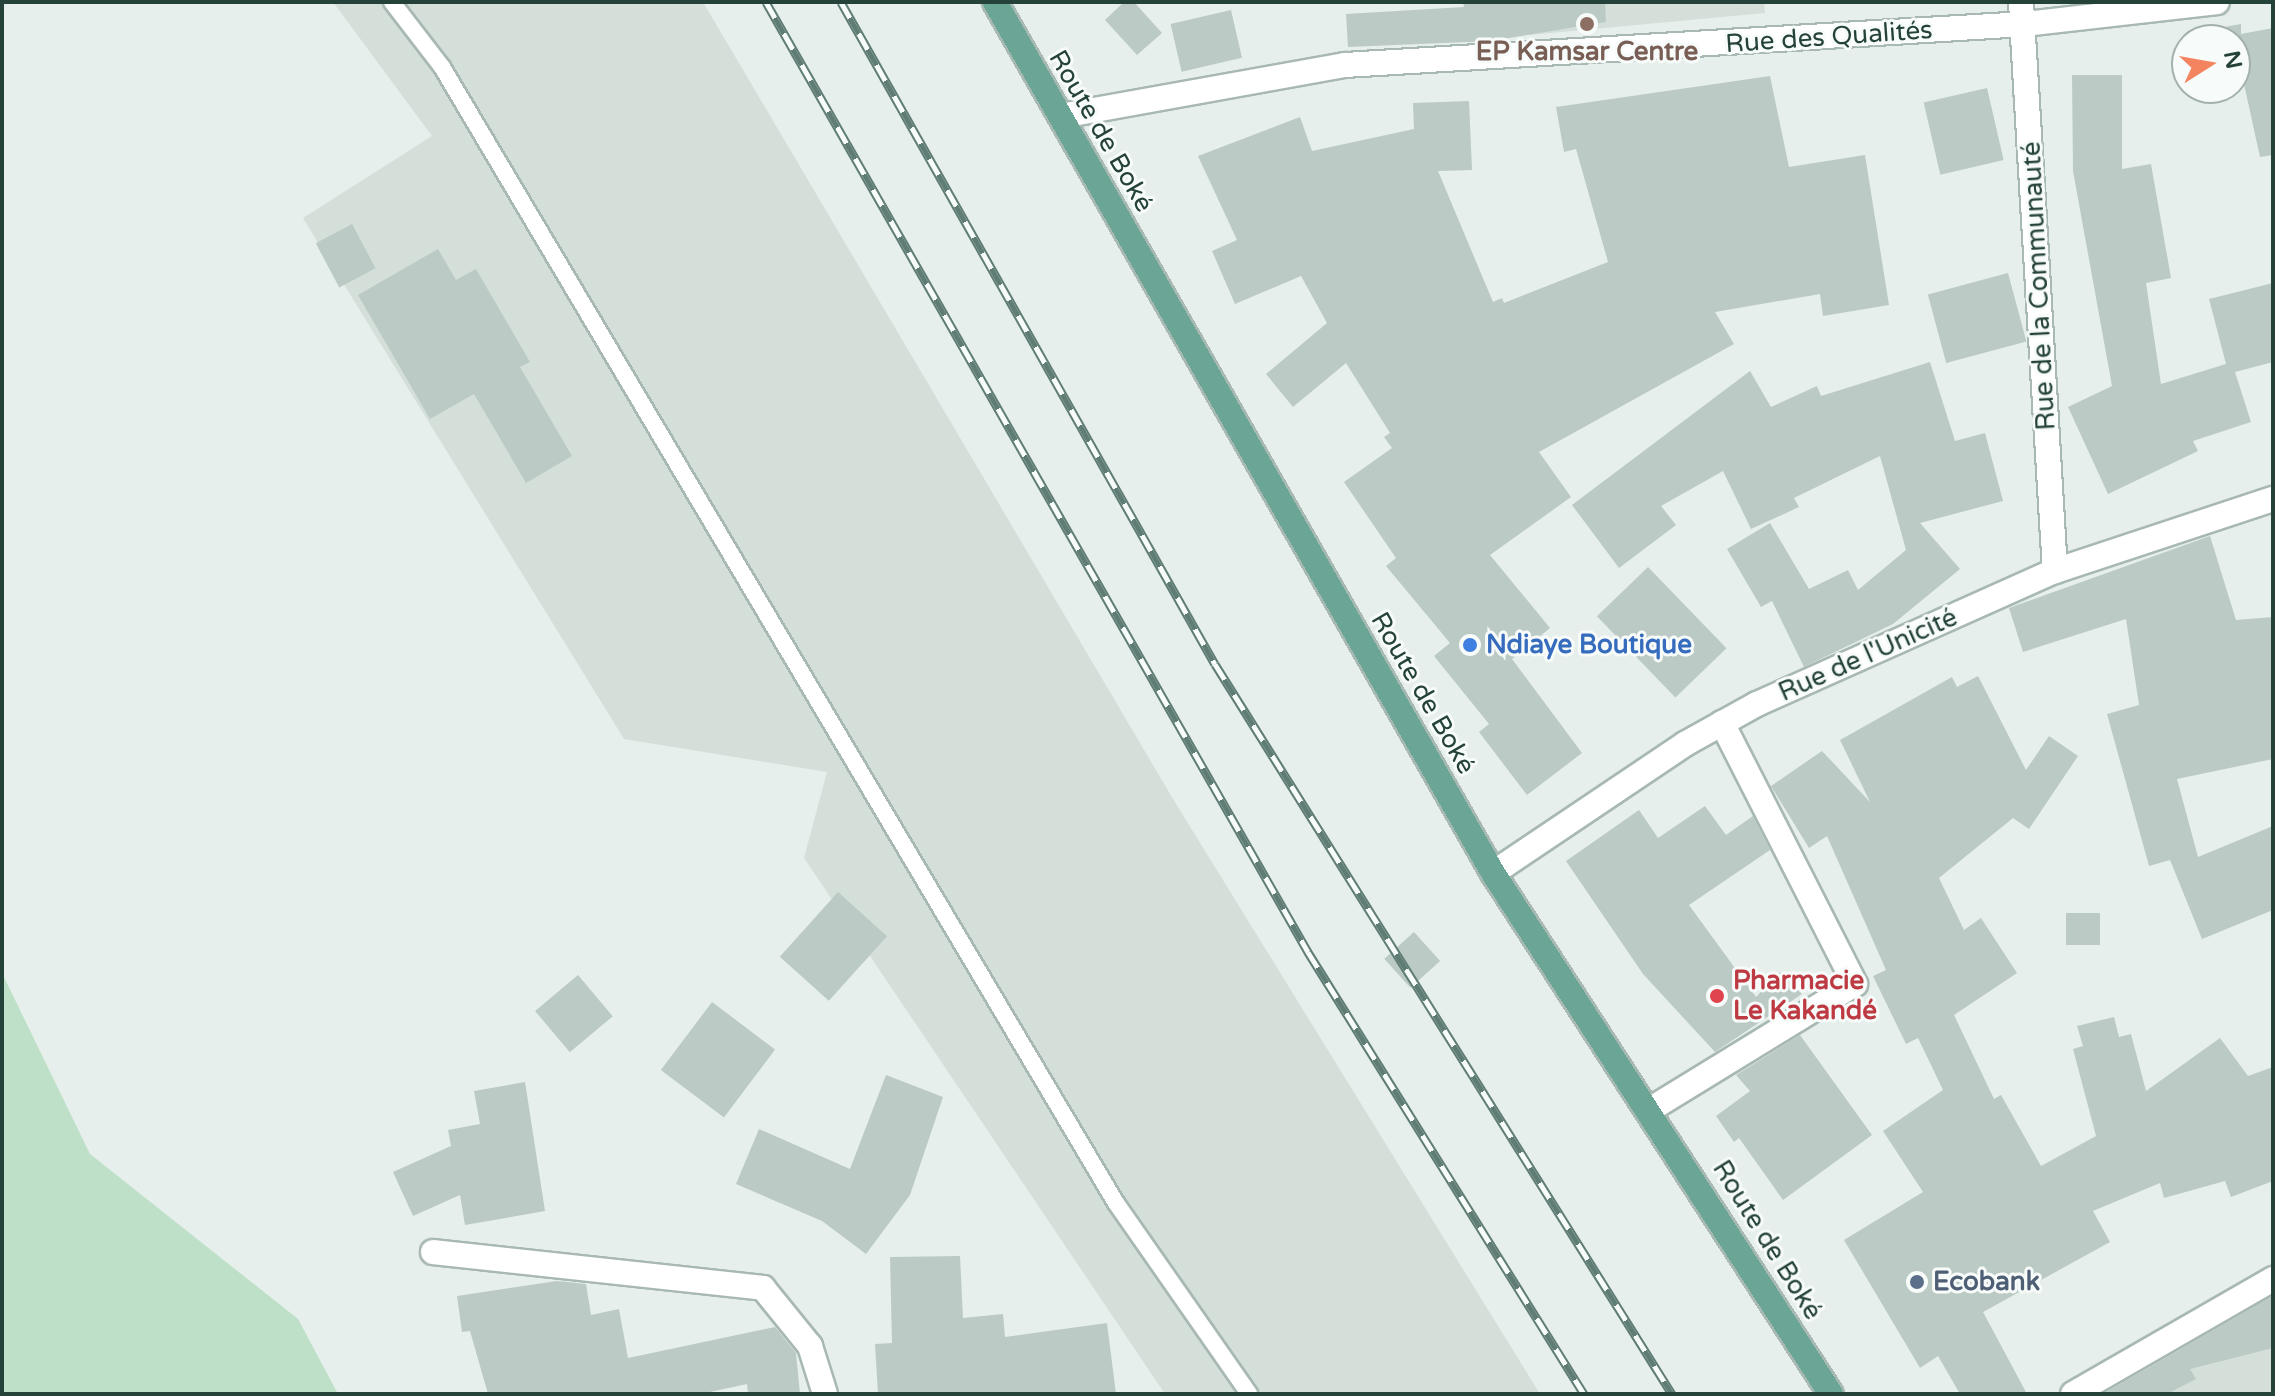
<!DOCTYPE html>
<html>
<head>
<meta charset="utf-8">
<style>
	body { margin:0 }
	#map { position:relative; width:2275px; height:1396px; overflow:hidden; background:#e6efeb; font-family:"Varela Round",sans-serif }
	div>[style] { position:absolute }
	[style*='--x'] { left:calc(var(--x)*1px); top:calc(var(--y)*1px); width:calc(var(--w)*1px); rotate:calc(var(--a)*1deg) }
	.built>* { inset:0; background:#d4dfda }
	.green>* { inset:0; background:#bfe0c8 }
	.building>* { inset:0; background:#bbcac4; transform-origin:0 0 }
	.roads { filter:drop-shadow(2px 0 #a8b8b2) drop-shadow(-2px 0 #a8b8b2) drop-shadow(0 2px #a8b8b2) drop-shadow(0 -2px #a8b8b2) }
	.lane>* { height:16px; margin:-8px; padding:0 8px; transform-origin:8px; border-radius:8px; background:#fff }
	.street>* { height:24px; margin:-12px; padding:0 12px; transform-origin:12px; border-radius:12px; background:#fff }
	.primary>* { height:24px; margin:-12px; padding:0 12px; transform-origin:12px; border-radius:12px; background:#6aa596 }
	.rail>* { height:9px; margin-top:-4.5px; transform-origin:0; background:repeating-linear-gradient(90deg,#f7fbf9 0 18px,#5f7d75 0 36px); box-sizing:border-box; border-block:2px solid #5f7d75 }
	.dots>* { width:22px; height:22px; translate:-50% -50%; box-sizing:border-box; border:4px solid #f7fbf9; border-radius:50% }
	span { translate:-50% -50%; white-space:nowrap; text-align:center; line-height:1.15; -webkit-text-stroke:6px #f7fbf9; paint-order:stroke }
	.street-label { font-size:26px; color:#24423a }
	.education-label { font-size:26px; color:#785e54; font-weight:700 }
	.shop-label { font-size:26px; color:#366cbe; font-weight:700 }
	.left { translate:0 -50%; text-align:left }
	.health-label { font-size:26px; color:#be3a42; font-weight:700 }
	.service-label { font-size:26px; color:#4e5e75; font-weight:700 }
	.frame { position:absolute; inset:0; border:4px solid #24423a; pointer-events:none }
	.north { position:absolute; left:2171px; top:24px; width:80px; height:80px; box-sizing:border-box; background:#f7fbf9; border:2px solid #a3b1ad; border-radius:50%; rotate:79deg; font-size:22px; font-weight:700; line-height:32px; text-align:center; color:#24423a }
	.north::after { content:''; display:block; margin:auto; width:28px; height:36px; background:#f4845f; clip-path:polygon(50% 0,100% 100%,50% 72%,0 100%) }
</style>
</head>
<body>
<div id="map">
	<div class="built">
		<i style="clip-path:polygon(333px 2px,703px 2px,1173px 799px,1540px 1394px,1165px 1394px,804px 858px,827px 772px,624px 739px,303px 218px,432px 136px)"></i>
		<i style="clip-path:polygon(1525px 2px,1764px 2px,1765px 13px,1529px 35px)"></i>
		<i style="clip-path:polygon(2273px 1307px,2273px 1394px,2108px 1394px)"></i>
	</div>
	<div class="green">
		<i style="clip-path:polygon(2px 973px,90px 1154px,298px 1319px,338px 1394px,2px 1394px)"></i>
	</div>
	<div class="building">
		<i style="clip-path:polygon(1124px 2px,1134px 2px,1162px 33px,1137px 55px,1105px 20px)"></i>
		<i style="clip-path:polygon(1463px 2px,1605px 2px,1606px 22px,1491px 41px,1348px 47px,1346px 14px,1464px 7px)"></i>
		<i style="left:1231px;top:10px;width:49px;height:62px;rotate:77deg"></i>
		<i style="clip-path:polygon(2241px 24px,2241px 34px,2273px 28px,2273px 155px,2260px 157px,2242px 75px,2235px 75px,2235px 40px,2187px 42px,2186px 34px)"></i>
		<i style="clip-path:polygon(2072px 75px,2122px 75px,2122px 169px,2151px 164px,2171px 278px,2146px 283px,2161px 384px,2226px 364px,2209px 299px,2273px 283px,2273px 362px,2235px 372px,2251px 422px,2193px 441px,2198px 451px,2108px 494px,2068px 407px,2112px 386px,2073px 171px)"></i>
		<i style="clip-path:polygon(1770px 76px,1789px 167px,1865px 155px,1889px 305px,1823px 316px,1820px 294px,1715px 312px,1734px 344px,1539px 452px,1571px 497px,1490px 555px,1550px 628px,1512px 659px,1582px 753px,1527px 795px,1479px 732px,1489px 724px,1434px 656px,1450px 643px,1386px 566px,1396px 558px,1344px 482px,1392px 448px,1384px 437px,1390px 433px,1346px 363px,1293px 407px,1266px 374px,1327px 323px,1301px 276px,1235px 304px,1212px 251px,1237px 240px,1198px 156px,1300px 117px,1312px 151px,1414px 129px,1413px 103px,1469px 101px,1472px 170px,1438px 171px,1493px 302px,1502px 298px,1504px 303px,1608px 262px,1576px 149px,1564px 152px,1556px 107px)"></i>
		<i style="left:1987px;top:88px;width:74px;height:65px;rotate:77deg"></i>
		<i style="left:352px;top:224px;width:50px;height:41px;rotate:62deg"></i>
		<i style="clip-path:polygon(438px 249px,456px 280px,476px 269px,530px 362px,520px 367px,572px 456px,526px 483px,474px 394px,430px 419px,358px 295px)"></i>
		<i style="left:2008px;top:273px;width:71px;height:83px;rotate:75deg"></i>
		<i style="clip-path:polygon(1930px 362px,1955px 441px,1985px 433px,2003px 501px,1920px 523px,1960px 569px,1893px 624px,1804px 667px,1772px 601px,1761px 607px,1727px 549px,1770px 523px,1809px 589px,1848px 570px,1858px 590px,1906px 550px,1880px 456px,1794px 498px,1799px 507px,1751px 529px,1723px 471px,1661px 506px,1676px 525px,1619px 568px,1572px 505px,1750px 371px,1771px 407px,1817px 386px,1821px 396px)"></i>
		<i style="clip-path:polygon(2210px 536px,2236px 620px,2273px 617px,2273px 759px,2177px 779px,2198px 857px,2273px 826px,2273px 910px,2202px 939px,2170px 860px,2149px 866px,2107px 714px,2139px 705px,2126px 619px,2023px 652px,2009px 608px)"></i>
		<i style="left:1648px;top:567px;width:113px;height:71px;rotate:46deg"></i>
		<i style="clip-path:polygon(1978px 676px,2026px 770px,2049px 736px,2078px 756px,2029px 829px,2013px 818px,1939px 878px,1964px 930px,1981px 918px,2017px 973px,1954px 1015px,1994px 1099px,2001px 1095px,2041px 1166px,2096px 1136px,2073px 1049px,2083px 1046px,2077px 1026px,2114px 1017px,2119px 1037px,2131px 1034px,2146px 1091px,2220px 1038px,2248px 1076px,2273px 1067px,2273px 1181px,2231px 1197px,2225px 1181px,2164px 1198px,2160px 1183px,2093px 1211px,2110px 1242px,1983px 1312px,2027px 1394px,1960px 1394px,1938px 1356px,1920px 1368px,1844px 1240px,1923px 1192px,1883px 1131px,1943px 1090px,1918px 1038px,1906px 1044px,1873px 976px,1886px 970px,1827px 836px,1809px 848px,1771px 786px,1822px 751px,1870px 802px,1840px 740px,1952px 677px,1957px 687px)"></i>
		<i style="clip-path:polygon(1705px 806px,1726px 835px,1753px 816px,1770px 850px,1689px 905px,1756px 997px,1780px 972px,1802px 994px,1715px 1052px,1643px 974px,1566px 861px,1639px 810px,1658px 838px)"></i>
		<i style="left:838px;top:892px;width:66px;height:87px;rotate:42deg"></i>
		<i style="left:2066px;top:913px;width:34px;height:32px"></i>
		<i style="left:1414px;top:932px;width:39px;height:40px;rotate:48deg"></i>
		<i style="left:578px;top:975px;width:54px;height:56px;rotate:50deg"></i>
		<i style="left:712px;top:1002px;width:79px;height:85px;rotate:37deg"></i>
		<i style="clip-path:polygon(1800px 1035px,1872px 1135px,1783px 1200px,1739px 1138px,1734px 1142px,1716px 1116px,1750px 1091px,1736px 1075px)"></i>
		<i style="clip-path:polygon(886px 1075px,943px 1097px,910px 1195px,866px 1254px,822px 1221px,736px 1184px,759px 1129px,850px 1169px)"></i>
		<i style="clip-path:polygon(525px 1082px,545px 1211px,465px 1225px,460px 1195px,413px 1216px,393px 1172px,451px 1146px,448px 1130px,480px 1124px,474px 1091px)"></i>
		<i style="clip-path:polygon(960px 1256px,963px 1318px,1003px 1314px,1005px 1337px,1107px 1323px,1116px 1394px,878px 1394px,875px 1344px,892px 1343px,890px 1257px)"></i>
		<i style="clip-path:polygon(557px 1281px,586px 1284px,591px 1315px,619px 1309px,628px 1358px,775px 1327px,796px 1353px,800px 1394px,748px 1394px,747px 1384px,701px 1394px,488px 1394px,470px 1331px,462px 1332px,457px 1296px)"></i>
		<i style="clip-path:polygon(2273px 1296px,2273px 1348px,2190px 1369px,2196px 1379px,2167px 1394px,2103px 1394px)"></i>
	</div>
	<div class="roads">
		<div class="lane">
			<i style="--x:392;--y:2;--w:82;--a:52.4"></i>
			<i style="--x:442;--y:67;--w:1321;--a:59.32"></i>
			<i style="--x:1116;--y:1203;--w:233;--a:55.1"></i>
		</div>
		<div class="street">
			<i style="--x:2021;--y:2;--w:570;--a:86.58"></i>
			<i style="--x:1061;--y:116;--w:289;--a:-10.2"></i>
			<i style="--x:1345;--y:65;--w:681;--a:-3.45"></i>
			<i style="--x:2025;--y:24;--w:193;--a:-6.5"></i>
			<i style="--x:1493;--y:873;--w:231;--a:-33.9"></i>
			<i style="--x:1685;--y:744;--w:82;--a:-29.1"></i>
			<i style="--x:1757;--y:704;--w:326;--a:-24.1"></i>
			<i style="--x:2055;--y:571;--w:230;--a:-18.3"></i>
			<i style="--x:1651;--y:1109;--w:239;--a:-31.5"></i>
			<i style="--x:1855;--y:984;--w:293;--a:-117"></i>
			<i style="--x:433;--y:1252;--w:332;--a:6.2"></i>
			<i style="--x:763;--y:1288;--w:75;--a:51"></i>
			<i style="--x:810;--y:1346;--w:50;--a:72.6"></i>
			<i style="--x:2073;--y:1394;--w:231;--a:-29.9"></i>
		</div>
		<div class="primary">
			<i style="--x:995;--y:2;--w:1003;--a:60.24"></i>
			<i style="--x:1493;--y:873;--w:621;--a:57.03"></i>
		</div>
	</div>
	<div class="rail">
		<i style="--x:766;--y:2;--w:1094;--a:60.29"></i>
		<i style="--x:1308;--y:952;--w:521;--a:58.02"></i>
		<i style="--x:841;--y:2;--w:760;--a:60.54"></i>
		<i style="--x:1215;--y:664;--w:861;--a:57.95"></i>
	</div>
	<div class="dots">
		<i style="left:1587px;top:24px;background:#8d6e63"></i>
		<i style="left:1470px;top:645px;background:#3f7fe0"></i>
		<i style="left:1717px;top:996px;background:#e0444e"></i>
		<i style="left:1917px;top:1282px;background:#5c6f8a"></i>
	</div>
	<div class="street-label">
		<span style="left:1829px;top:37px;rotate:-4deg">Rue des Qualités</span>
		<span style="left:1101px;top:131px;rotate:60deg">Route de Boké</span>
		<span style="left:2039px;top:286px;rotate:-93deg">Rue de la Communauté</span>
		<span style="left:1868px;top:655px;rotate:-24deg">Rue de l'Unicité</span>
		<span style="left:1423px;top:693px;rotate:60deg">Route de Boké</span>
		<span style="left:1767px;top:1240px;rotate:58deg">Route de Boké</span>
	</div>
	<div class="education-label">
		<span style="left:1587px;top:52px">EP Kamsar Centre</span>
	</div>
	<div class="shop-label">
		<span class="left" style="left:1486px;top:645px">Ndiaye Boutique</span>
	</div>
	<div class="health-label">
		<span class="left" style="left:1733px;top:996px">Pharmacie<br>Le Kakandé</span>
	</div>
	<div class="service-label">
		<span class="left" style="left:1933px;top:1282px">Ecobank</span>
	</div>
	<div class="frame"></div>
	<div class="north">N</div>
</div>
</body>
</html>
